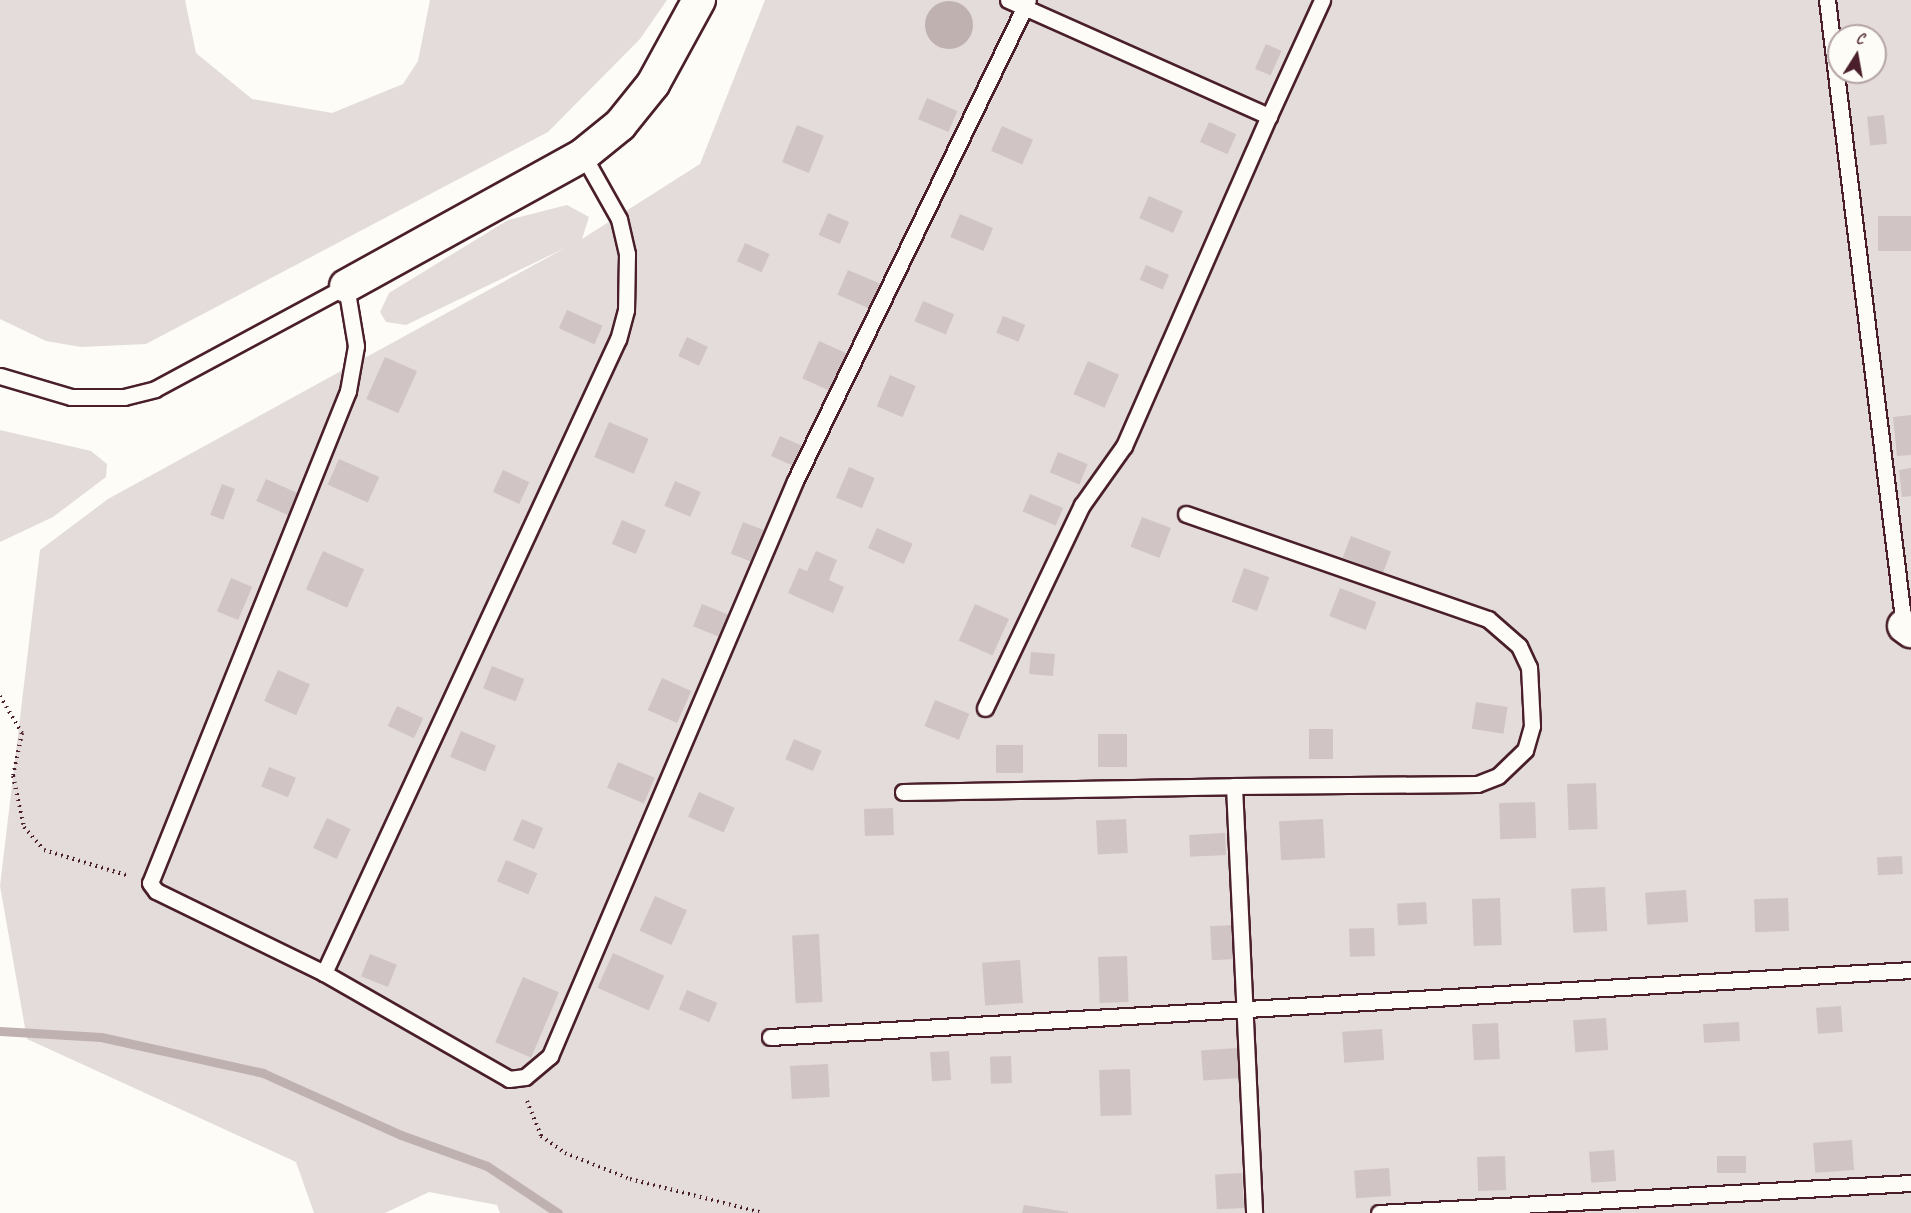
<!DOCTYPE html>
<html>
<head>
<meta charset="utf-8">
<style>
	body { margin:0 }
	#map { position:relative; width:1911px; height:1213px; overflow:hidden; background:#fdfcf7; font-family:Caveat,sans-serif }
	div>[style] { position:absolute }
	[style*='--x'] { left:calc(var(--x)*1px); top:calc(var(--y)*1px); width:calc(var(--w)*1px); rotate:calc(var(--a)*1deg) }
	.green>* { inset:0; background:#e3dcda }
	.water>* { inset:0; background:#c0b1b1 }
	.round { border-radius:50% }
	.stream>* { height:9px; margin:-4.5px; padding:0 4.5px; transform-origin:4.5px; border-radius:4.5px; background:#c0b1b1 }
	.building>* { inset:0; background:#d0c5c4; transform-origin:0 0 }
	.path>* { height:4px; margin-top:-2px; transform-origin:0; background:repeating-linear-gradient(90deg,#4a1f2b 0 1.5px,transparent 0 6px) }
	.roads { filter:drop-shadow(2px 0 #4a1f2b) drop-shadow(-2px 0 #4a1f2b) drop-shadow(0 2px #4a1f2b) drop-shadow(0 -2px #4a1f2b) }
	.lane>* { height:15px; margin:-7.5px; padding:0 7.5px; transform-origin:7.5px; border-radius:7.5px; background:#fdfcf7 }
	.street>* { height:32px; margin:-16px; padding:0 16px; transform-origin:16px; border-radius:16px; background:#fdfcf7 }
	span { translate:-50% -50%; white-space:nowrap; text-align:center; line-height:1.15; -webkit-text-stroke:6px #fdfcf7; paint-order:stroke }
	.north { position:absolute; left:1827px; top:24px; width:60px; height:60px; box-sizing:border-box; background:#fdfcf7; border:2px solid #b5a4a5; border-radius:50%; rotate:11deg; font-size:16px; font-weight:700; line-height:24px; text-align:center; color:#4a1f2b }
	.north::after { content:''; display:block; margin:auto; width:21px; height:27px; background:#4a1f2b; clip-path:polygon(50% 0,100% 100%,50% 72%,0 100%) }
</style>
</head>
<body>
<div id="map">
	<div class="green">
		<i style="clip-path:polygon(0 0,185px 0,196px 53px,252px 99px,332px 113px,403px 84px,418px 61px,430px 0,667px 0,640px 39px,548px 132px,146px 344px,81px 347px,46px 341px,0 319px)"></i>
		<i style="clip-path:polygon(evenodd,765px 0,1911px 0,1911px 1213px,500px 1213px,497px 1205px,429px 1192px,385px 1213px,314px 1213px,296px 1162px,27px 1039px,0 886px,40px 550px,108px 499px,565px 248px,406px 325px,386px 322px,380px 312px,389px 293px,508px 220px,567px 205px,589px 217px,582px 239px,700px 164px,765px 0,1839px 36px,1875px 36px,1875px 72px,1839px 72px,1839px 36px)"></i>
		<i style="clip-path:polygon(0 430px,91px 451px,107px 464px,106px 477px,53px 517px,0 542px)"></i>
	</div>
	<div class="water">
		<i class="round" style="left:925px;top:1px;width:48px;height:48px"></i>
	</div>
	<div class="stream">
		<i style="--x:0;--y:1031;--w:101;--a:3.4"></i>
		<i style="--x:101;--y:1037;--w:166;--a:12.5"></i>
		<i style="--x:263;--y:1073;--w:151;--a:24.2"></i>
		<i style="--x:401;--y:1135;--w:91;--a:19.8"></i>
		<i style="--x:487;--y:1166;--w:85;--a:33.5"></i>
	</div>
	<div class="building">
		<i style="left:1266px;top:44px;width:17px;height:27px;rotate:24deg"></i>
		<i style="left:927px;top:98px;width:33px;height:23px;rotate:23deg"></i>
		<i style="left:1884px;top:115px;width:29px;height:17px;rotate:84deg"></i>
		<i style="left:1209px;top:122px;width:30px;height:22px;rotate:24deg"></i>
		<i style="left:797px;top:125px;width:29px;height:40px;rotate:22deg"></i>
		<i style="left:1002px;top:126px;width:34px;height:27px;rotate:24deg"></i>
		<i style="left:1149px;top:196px;width:37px;height:24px;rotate:24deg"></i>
		<i style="left:828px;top:213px;width:23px;height:24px;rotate:23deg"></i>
		<i style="left:960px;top:214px;width:36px;height:25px;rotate:23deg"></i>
		<i style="left:1911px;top:216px;width:35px;height:33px;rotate:90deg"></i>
		<i style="left:745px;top:243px;width:27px;height:20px;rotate:24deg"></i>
		<i style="left:1146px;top:265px;width:25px;height:16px;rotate:23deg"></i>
		<i style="left:848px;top:270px;width:36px;height:27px;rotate:23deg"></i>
		<i style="left:923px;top:301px;width:34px;height:22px;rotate:23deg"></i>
		<i style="left:567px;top:310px;width:39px;height:20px;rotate:24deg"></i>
		<i style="left:1003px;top:316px;width:24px;height:18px;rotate:22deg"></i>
		<i style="left:687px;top:337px;width:23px;height:21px;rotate:25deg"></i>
		<i style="left:819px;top:341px;width:35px;height:41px;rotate:24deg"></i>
		<i style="left:385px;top:357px;width:35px;height:46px;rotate:24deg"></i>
		<i style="left:1088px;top:361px;width:34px;height:36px;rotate:24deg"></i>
		<i style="left:890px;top:375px;width:28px;height:34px;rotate:23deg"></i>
		<i style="clip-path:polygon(1911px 415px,1911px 455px,1897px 456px,1893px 417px)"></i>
		<i style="left:609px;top:422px;width:43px;height:38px;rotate:23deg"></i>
		<i style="left:780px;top:436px;width:27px;height:22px;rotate:24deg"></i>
		<i style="left:1058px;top:452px;width:32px;height:22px;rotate:22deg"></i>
		<i style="left:339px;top:459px;width:44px;height:28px;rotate:24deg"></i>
		<i style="left:849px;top:467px;width:28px;height:33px;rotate:23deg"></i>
		<i style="clip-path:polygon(1911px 468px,1911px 496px,1902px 497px,1899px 470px)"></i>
		<i style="left:503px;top:470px;width:29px;height:24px;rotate:25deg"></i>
		<i style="left:266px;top:479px;width:35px;height:24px;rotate:24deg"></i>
		<i style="left:675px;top:481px;width:28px;height:27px;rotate:23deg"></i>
		<i style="left:222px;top:484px;width:14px;height:33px;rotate:21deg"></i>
		<i style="left:1030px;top:494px;width:36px;height:19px;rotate:23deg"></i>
		<i style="left:1142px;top:517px;width:31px;height:32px;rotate:21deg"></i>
		<i style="left:622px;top:520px;width:26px;height:26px;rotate:23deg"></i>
		<i style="left:743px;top:522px;width:22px;height:34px;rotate:21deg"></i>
		<i style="left:877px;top:528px;width:39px;height:22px;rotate:24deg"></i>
		<i style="left:1351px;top:536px;width:43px;height:23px;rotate:21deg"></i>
		<i style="left:323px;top:551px;width:45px;height:42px;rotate:24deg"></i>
		<i style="clip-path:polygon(816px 551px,837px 560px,829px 580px,844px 587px,833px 613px,788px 593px,799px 568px,807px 571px)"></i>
		<i style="left:1244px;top:568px;width:27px;height:36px;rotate:20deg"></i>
		<i style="left:231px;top:578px;width:23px;height:36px;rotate:23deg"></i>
		<i style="left:1340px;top:588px;width:39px;height:30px;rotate:21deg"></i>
		<i style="left:702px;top:604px;width:32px;height:24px;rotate:22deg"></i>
		<i style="left:975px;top:604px;width:37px;height:40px;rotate:24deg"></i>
		<i style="left:1031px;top:652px;width:24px;height:22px;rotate:5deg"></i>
		<i style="left:492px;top:666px;width:35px;height:24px;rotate:22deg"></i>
		<i style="left:278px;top:670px;width:35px;height:34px;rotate:24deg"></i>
		<i style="left:662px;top:678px;width:32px;height:35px;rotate:24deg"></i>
		<i style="left:935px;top:700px;width:37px;height:28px;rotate:22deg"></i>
		<i style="left:1476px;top:702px;width:32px;height:27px;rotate:9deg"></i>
		<i style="left:397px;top:706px;width:29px;height:22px;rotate:25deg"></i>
		<i style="left:1309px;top:729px;width:24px;height:30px"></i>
		<i style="left:461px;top:731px;width:38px;height:28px;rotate:23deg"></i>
		<i style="left:1098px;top:734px;width:29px;height:33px"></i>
		<i style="left:794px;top:739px;width:30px;height:22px;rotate:23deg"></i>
		<i style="left:996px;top:745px;width:27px;height:28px"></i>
		<i style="left:618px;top:762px;width:40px;height:28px;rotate:23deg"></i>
		<i style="left:269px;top:767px;width:29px;height:21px;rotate:22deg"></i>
		<i style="left:1596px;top:783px;width:46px;height:29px;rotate:88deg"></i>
		<i style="left:699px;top:792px;width:39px;height:27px;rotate:24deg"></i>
		<i style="left:1535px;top:802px;width:36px;height:36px;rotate:88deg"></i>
		<i style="left:893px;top:808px;width:27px;height:29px;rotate:88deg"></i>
		<i style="left:327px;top:818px;width:26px;height:33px;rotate:25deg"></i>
		<i style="left:522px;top:819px;width:23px;height:23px;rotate:23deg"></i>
		<i style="left:1126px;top:819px;width:34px;height:30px;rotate:87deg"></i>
		<i style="left:1323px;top:819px;width:39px;height:44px;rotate:87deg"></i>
		<i style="left:1225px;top:833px;width:22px;height:36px;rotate:87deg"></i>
		<i style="left:1902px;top:856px;width:18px;height:25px;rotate:87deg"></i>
		<i style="left:506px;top:860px;width:34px;height:23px;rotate:23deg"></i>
		<i style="left:1605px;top:887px;width:44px;height:34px;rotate:87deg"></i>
		<i style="left:1686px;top:890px;width:32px;height:41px;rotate:86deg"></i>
		<i style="left:655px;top:896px;width:35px;height:38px;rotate:24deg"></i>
		<i style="left:1500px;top:898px;width:47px;height:28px;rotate:88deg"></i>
		<i style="left:1788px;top:898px;width:33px;height:34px;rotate:88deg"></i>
		<i style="left:1426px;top:902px;width:22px;height:29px;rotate:87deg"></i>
		<i style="left:1234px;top:925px;width:34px;height:24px;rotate:87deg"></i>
		<i style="left:1374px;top:928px;width:28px;height:25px;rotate:88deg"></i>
		<i style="left:819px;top:934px;width:68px;height:27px;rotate:87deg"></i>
		<i style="left:613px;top:953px;width:56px;height:38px;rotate:24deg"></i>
		<i style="left:370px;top:954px;width:29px;height:24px;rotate:22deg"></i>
		<i style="left:1127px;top:956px;width:46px;height:29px;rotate:88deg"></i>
		<i style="left:1020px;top:960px;width:43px;height:38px;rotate:86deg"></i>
		<i style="left:523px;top:977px;width:39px;height:71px;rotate:23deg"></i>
		<i style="left:687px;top:990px;width:33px;height:21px;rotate:23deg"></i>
		<i style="left:1841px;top:1006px;width:26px;height:25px;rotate:86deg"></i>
		<i style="left:1606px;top:1018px;width:32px;height:33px;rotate:86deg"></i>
		<i style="left:1739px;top:1022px;width:19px;height:36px;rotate:87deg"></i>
		<i style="left:1498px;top:1023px;width:36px;height:26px;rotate:87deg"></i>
		<i style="left:1382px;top:1029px;width:31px;height:40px;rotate:86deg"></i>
		<i style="left:1238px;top:1048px;width:30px;height:37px;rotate:86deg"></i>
		<i style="left:949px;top:1051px;width:29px;height:19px;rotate:86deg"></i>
		<i style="left:1011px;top:1056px;width:27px;height:21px;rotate:88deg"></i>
		<i style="left:828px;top:1064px;width:33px;height:38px;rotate:87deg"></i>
		<i style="left:1130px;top:1069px;width:46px;height:31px;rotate:88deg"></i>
		<i style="left:1852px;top:1140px;width:30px;height:39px;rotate:86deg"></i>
		<i style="left:1614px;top:1150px;width:31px;height:25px;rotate:86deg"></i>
		<i style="left:1505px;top:1156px;width:34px;height:28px;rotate:88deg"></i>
		<i style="left:1746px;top:1156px;width:17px;height:29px;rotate:90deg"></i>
		<i style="left:1389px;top:1168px;width:28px;height:35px;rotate:86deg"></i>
		<i style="left:1242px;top:1173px;width:35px;height:27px;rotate:87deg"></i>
		<i style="clip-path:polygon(1024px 1205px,1068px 1212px,1068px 1213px,1022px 1213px)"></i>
	</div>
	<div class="path">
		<i style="--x:0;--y:696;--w:43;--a:59.3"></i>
		<i style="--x:22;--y:733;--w:44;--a:101.8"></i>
		<i style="--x:13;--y:776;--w:52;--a:77.8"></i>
		<i style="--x:24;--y:827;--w:30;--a:49"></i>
		<i style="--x:44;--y:850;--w:89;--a:17"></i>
		<i style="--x:527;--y:1101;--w:38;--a:68"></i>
		<i style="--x:541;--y:1136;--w:29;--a:35"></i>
		<i style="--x:565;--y:1153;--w:70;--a:21.8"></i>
		<i style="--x:630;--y:1179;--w:137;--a:14.3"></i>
	</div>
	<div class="roads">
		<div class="lane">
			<i style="--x:1008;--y:0;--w:286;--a:24"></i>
			<i style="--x:1269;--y:116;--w:128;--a:-65.4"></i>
			<i style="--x:1827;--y:0;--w:631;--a:82.99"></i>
			<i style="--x:583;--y:155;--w:73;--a:60.6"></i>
			<i style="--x:619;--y:219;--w:36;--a:77"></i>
			<i style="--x:627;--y:254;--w:56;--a:91"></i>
			<i style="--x:626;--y:310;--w:30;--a:105"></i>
			<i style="--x:618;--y:339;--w:699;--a:114.88"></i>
			<i style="--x:324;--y:973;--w:213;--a:29.8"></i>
			<i style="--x:509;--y:1079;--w:16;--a:-7"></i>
			<i style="--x:525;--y:1077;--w:33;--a:-40"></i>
			<i style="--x:550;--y:1056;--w:625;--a:-66.92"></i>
			<i style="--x:795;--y:481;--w:534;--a:-64.15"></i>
			<i style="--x:0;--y:376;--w:74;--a:16.5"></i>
			<i style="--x:71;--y:397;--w:53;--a:0"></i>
			<i style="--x:124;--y:397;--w:32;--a:-14"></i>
			<i style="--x:155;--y:389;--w:217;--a:-28.3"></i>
			<i style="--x:346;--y:286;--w:61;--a:80.5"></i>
			<i style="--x:356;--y:346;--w:46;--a:100.1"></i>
			<i style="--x:348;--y:391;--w:530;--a:111.92"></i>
			<i style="--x:150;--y:883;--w:10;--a:53"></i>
			<i style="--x:156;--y:891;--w:187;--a:26"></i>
			<i style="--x:1186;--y:514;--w:320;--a:19.2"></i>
			<i style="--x:1488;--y:619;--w:41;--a:41.1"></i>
			<i style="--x:1519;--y:646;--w:23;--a:65"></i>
			<i style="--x:1529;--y:667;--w:59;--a:87.1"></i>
			<i style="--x:1532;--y:726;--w:25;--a:106"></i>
			<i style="--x:1525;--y:750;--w:37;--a:136"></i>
			<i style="--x:1498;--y:776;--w:22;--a:159"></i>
			<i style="--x:1477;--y:784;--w:243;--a:179.5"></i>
			<i style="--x:985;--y:708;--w:225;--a:-64.5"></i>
			<i style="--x:1082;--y:505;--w:72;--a:-54.6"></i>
			<i style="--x:1124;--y:446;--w:360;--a:-66.3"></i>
			<i style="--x:903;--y:792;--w:331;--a:-1"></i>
			<i style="--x:1234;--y:786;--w:427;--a:87.3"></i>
			<i style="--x:770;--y:1037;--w:1143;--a:-3.36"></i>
			<i style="--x:1379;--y:1213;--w:533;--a:-3.23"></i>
		</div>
		<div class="street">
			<i style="--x:346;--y:286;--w:271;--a:-28.9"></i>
			<i style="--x:583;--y:155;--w:48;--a:-39"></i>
			<i style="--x:620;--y:125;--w:53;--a:-51.2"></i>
			<i style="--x:653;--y:84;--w:96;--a:-61.3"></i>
			<i style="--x:1904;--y:626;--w:9;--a:36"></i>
		</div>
	</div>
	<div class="north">С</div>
</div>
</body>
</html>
